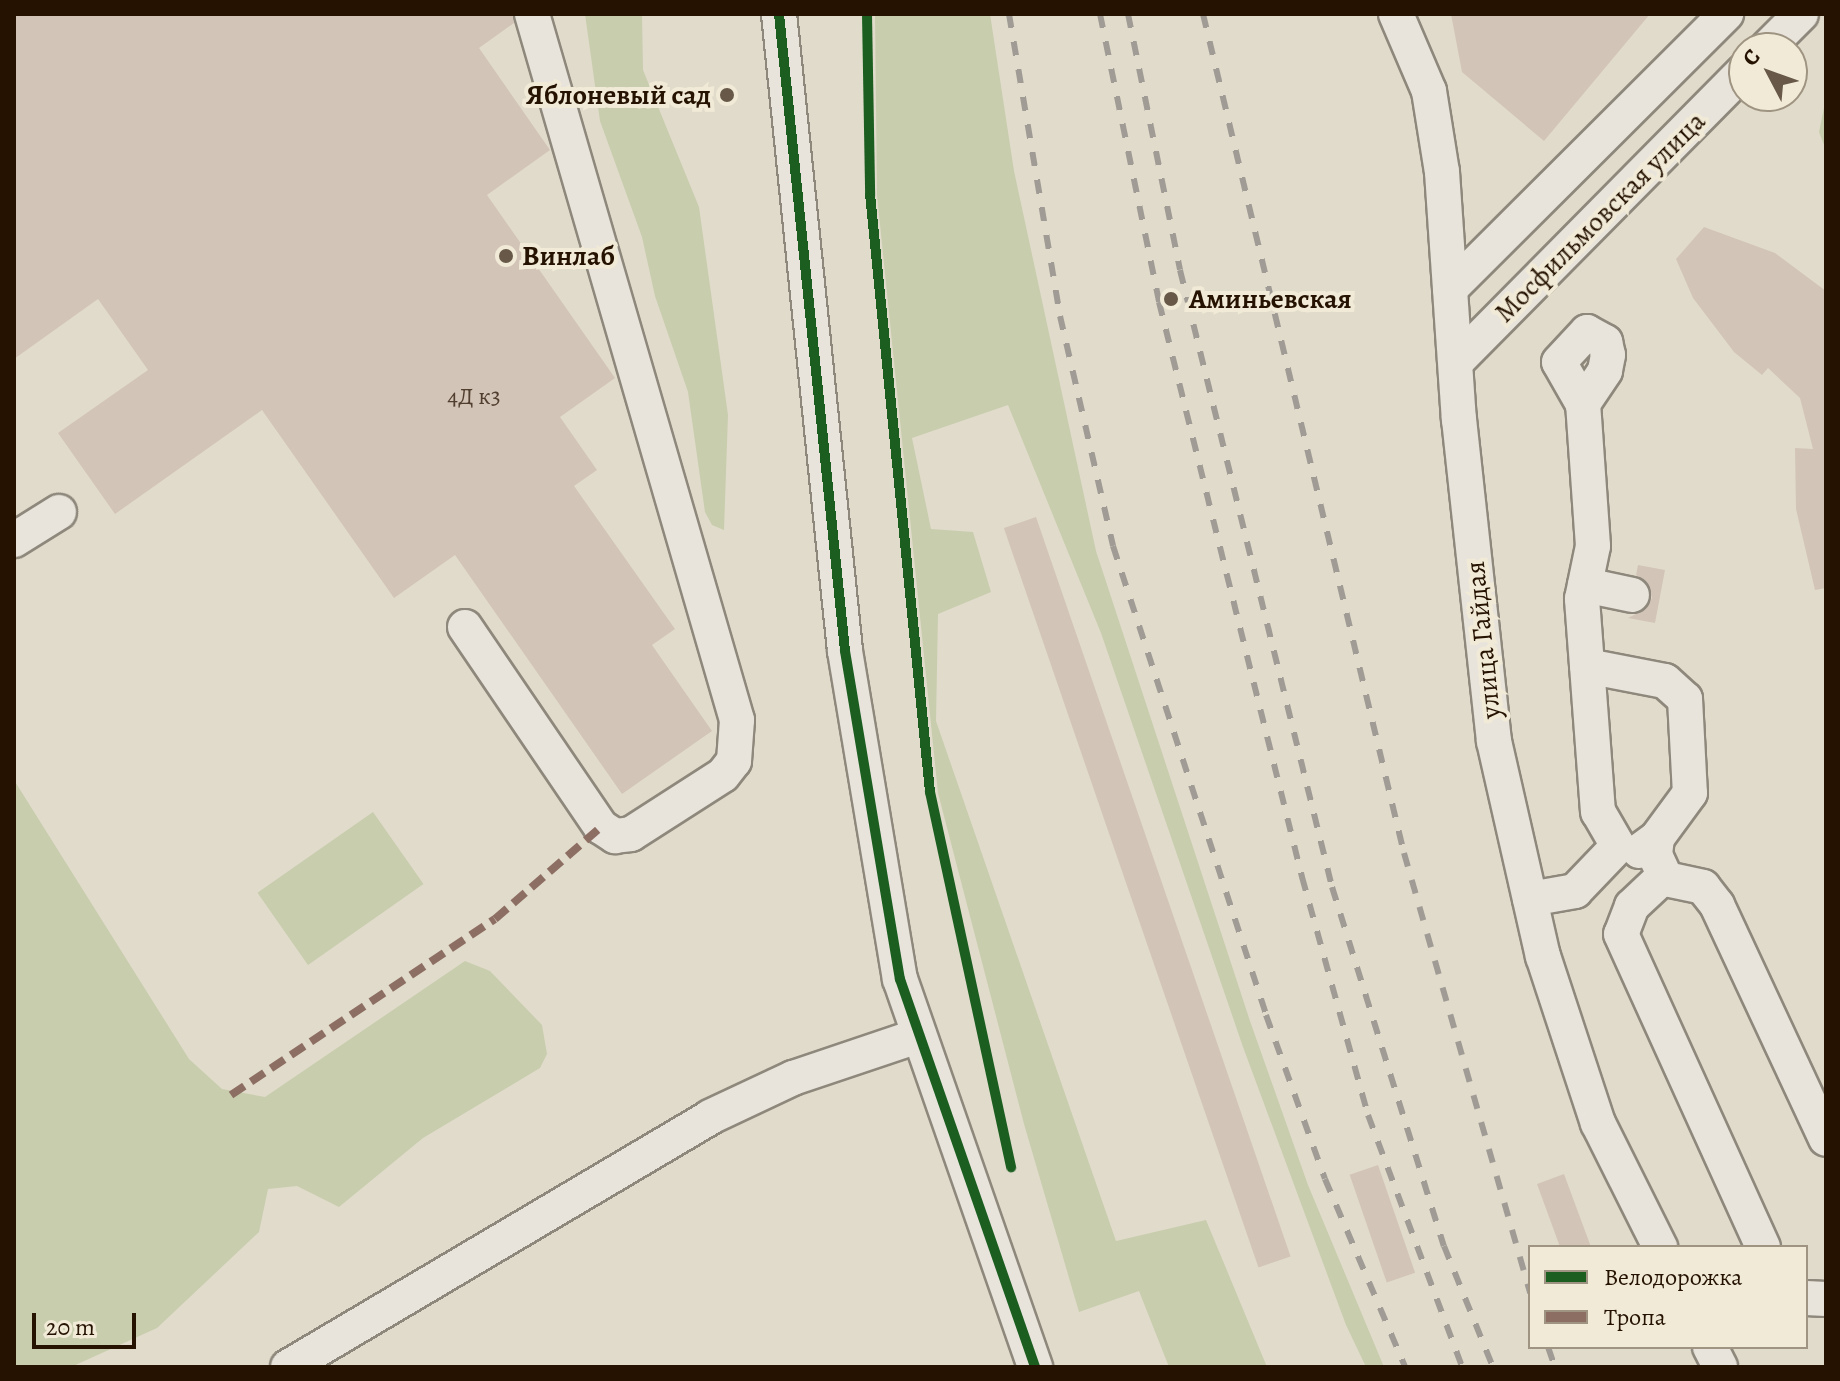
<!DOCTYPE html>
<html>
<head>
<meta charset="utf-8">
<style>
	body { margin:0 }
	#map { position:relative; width:1840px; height:1381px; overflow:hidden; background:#e1dbcb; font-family:Alegreya,serif }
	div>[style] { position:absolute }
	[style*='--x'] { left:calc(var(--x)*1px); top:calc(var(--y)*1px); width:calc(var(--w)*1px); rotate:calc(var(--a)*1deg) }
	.green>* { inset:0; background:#c8cdad; transform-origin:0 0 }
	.building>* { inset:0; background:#d3c4b8; transform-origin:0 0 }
	.roads { filter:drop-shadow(2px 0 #8e887c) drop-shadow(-2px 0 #8e887c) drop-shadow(0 2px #8e887c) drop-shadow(0 -2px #8e887c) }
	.minor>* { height:34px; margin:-17px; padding:0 17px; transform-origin:17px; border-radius:17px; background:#e8e4dc }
	.rail>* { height:6px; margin-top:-3px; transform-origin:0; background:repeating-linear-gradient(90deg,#a09c95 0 14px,transparent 0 28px) }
	.quiet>* { height:8px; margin-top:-4px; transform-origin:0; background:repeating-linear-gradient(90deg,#8d6e63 0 16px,transparent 0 24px) }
	.cycleway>* { height:10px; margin:-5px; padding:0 5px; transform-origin:5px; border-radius:5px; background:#1b5e20 }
	.dots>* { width:22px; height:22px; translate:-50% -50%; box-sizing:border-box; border:4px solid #f1ead7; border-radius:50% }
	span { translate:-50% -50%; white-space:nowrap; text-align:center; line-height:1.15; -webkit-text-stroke:8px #f1ead7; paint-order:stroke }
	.number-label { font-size:24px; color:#503e2e }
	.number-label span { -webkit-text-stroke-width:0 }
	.poi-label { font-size:28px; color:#251200; font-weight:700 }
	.right { translate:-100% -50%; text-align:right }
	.left { translate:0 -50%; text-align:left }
	.street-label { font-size:28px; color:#251200 }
	.frame { position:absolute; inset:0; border:16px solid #251200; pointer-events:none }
	.legend { position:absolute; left:1528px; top:1245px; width:280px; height:104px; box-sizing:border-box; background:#f1ead7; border:2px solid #9f9481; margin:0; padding:10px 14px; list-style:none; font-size:24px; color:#251200 }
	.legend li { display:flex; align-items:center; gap:16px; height:40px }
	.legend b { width:40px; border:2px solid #9f9481 }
	.north { position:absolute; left:1728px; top:32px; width:80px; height:80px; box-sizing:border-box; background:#f1ead7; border:2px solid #9f9481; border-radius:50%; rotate:311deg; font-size:22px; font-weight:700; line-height:32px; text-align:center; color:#251200 }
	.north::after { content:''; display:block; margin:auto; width:28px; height:36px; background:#675847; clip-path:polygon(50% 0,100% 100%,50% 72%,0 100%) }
	.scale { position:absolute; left:32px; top:1313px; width:104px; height:36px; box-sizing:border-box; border:4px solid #251200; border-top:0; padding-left:10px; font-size:24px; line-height:28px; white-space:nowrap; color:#251200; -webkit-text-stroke:6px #f1ead7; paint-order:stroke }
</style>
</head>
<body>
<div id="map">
	<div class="green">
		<i style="clip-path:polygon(585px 14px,642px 14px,643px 70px,699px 207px,728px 415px,724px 530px,712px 525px,705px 512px,688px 392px,655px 296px,642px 237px,600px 121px)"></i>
		<i style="clip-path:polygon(875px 14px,990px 14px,1014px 171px,1096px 551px,1250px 1021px,1308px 1185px,1384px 1367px,1366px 1367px,1346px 1325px,1243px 1047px,1101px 633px,1008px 405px,912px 438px,931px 529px,973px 532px,991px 592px,938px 614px,936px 721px,1116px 1241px,1206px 1220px,1267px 1367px,1169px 1367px,1139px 1291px,1079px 1312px,1024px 1124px,938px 793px,877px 195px)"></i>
		<i style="clip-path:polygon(1826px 98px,1826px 150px,1819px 132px)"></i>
		<i style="clip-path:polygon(14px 780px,189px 1059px,222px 1089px,265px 1097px,465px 961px,490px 971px,542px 1025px,547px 1054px,540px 1068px,423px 1138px,339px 1207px,297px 1186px,268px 1189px,259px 1232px,157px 1328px,71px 1367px,14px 1367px)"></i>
		<i style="left:373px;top:812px;width:88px;height:141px;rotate:55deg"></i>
	</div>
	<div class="building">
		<i style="clip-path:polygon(14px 14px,513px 14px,514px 23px,479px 48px,550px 150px,487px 195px,615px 378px,560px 417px,597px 470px,574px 486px,675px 629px,652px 645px,712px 731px,622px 794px,455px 555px,394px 598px,262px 410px,115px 514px,58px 433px,148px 370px,98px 299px,14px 359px)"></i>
		<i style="clip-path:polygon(1451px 14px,1650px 14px,1544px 141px,1462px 72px)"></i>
		<i style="clip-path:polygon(1704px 227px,1775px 253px,1826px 291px,1826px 588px,1815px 590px,1796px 509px,1795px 448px,1813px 449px,1800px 398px,1768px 368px,1762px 375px,1734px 352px,1693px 298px,1676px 259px)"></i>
		<i style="left:1036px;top:517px;width:782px;height:34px;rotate:71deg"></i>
		<i style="clip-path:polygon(1638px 565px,1665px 570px,1655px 623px,1628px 618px,1646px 609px,1652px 598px,1646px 581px,1636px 575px)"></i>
		<i style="left:1378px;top:1165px;width:114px;height:30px;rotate:71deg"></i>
		<i style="clip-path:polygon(1564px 1174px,1591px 1247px,1560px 1247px,1537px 1184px)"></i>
	</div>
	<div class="roads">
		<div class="minor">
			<i style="--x:779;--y:14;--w:640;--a:84.08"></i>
			<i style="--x:845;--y:651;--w:333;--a:80.5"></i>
			<i style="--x:900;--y:979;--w:411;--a:70.8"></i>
			<i style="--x:1396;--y:14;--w:84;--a:66.8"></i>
			<i style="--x:1429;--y:91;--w:82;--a:80.9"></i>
			<i style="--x:1442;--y:172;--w:248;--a:86.1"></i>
			<i style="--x:1459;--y:419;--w:324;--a:83.8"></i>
			<i style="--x:1494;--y:741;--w:221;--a:77.2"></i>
			<i style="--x:1543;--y:956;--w:176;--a:71.8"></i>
			<i style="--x:1598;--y:1123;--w:139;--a:63.4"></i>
			<i style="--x:1767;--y:48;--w:48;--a:-45"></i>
			<i style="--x:1450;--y:289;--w:390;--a:-44.9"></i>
			<i style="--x:1456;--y:362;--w:409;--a:-45.3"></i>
			<i style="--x:14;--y:540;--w:53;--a:-31.9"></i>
			<i style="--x:1585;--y:585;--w:48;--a:12"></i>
			<i style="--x:465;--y:627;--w:242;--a:55.8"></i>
			<i style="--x:601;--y:827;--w:17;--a:33"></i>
			<i style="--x:615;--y:836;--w:16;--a:-7"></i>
			<i style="--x:631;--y:834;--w:109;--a:-32.7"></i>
			<i style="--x:723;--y:775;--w:18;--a:-52"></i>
			<i style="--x:734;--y:761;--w:41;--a:-85.8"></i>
			<i style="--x:737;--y:720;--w:735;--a:-106.19"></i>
			<i style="--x:1587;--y:666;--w:79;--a:10.9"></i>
			<i style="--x:1665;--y:681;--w:27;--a:42"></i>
			<i style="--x:1685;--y:699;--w:94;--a:87"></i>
			<i style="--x:1690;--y:793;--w:56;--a:126.3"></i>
			<i style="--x:1657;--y:838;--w:22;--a:144"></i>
			<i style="--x:1657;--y:838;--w:17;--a:97"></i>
			<i style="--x:1655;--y:855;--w:26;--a:65"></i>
			<i style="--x:1666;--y:879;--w:38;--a:12"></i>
			<i style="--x:1703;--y:887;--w:23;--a:52"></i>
			<i style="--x:1717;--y:905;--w:258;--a:65"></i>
			<i style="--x:1664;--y:876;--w:44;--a:136.8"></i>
			<i style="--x:1632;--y:906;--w:30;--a:111"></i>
			<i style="--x:1621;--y:934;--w:344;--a:65.6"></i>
			<i style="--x:1530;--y:899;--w:46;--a:-10.1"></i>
			<i style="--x:1575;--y:891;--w:62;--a:-46.3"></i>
			<i style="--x:1618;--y:846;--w:39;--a:-120"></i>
			<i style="--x:1598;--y:812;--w:214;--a:-94.3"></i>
			<i style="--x:1582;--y:599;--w:54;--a:-78.3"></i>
			<i style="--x:1593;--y:546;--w:142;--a:-94"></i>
			<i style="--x:1583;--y:404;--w:48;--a:-119.7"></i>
			<i style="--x:1559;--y:362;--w:41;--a:-47"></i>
			<i style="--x:1587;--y:332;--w:21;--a:29"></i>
			<i style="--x:1605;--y:342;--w:13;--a:77"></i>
			<i style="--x:1608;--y:355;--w:16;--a:101"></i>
			<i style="--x:1605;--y:371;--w:40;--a:124"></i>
			<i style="--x:1806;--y:1298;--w:20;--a:3"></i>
			<i style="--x:1710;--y:1347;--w:22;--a:63"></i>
			<i style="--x:288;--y:1367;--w:490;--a:-30.6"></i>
			<i style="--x:710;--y:1117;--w:92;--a:-25.2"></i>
			<i style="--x:793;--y:1078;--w:132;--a:-18.6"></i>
		</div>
	</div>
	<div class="rail">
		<i style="--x:1009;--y:14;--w:306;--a:80.4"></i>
		<i style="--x:1060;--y:316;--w:236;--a:77"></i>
		<i style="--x:1113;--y:546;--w:493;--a:71.9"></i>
		<i style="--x:1266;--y:1015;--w:174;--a:70.2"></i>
		<i style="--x:1325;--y:1179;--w:204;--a:66.9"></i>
		<i style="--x:1100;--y:14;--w:294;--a:78.4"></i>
		<i style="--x:1159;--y:302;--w:593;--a:76.03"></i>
		<i style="--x:1302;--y:877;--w:247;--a:74.5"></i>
		<i style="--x:1368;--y:1115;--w:269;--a:69.5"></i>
		<i style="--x:1128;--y:14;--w:261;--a:78.5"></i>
		<i style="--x:1180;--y:270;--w:635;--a:76.16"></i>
		<i style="--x:1332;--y:887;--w:376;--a:72.7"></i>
		<i style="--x:1444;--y:1246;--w:131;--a:68"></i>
		<i style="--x:1203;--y:14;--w:863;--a:76.53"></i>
		<i style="--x:1404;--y:853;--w:458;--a:74"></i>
		<i style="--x:1548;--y:1347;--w:21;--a:71"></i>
	</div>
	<div class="quiet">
		<i style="--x:231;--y:1095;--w:317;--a:-33.7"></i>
		<i style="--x:495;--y:919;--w:140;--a:-41"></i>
	</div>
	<div class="cycleway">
		<i style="--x:779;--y:14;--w:640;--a:84.08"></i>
		<i style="--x:845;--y:651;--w:333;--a:80.5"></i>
		<i style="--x:900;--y:979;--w:411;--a:70.8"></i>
		<i style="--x:867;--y:14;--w:180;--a:89"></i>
		<i style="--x:870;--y:194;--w:601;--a:84.27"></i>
		<i style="--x:930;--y:792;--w:384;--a:77.8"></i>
	</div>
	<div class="dots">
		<i style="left:727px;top:95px;background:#675847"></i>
		<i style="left:506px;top:256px;background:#675847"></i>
		<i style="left:1171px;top:299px;background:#675847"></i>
	</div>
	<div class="number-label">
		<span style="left:474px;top:397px">4Д к3</span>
	</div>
	<div class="poi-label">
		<span class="right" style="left:711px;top:95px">Яблоневый сад</span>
		<span class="left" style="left:522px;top:256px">Винлаб</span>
		<span class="left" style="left:1189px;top:299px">Аминьевская</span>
	</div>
	<div class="street-label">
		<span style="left:1600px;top:217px;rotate:-45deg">Мосфильмовская улица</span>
		<span style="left:1483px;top:640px;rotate:-96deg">улица Гайдая</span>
	</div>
	<div class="frame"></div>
	<ul class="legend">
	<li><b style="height:10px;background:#1b5e20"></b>Велодорожка</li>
	<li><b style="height:10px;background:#8d6e63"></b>Тропа</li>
	</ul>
	<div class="north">С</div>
	<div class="scale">20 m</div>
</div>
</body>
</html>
